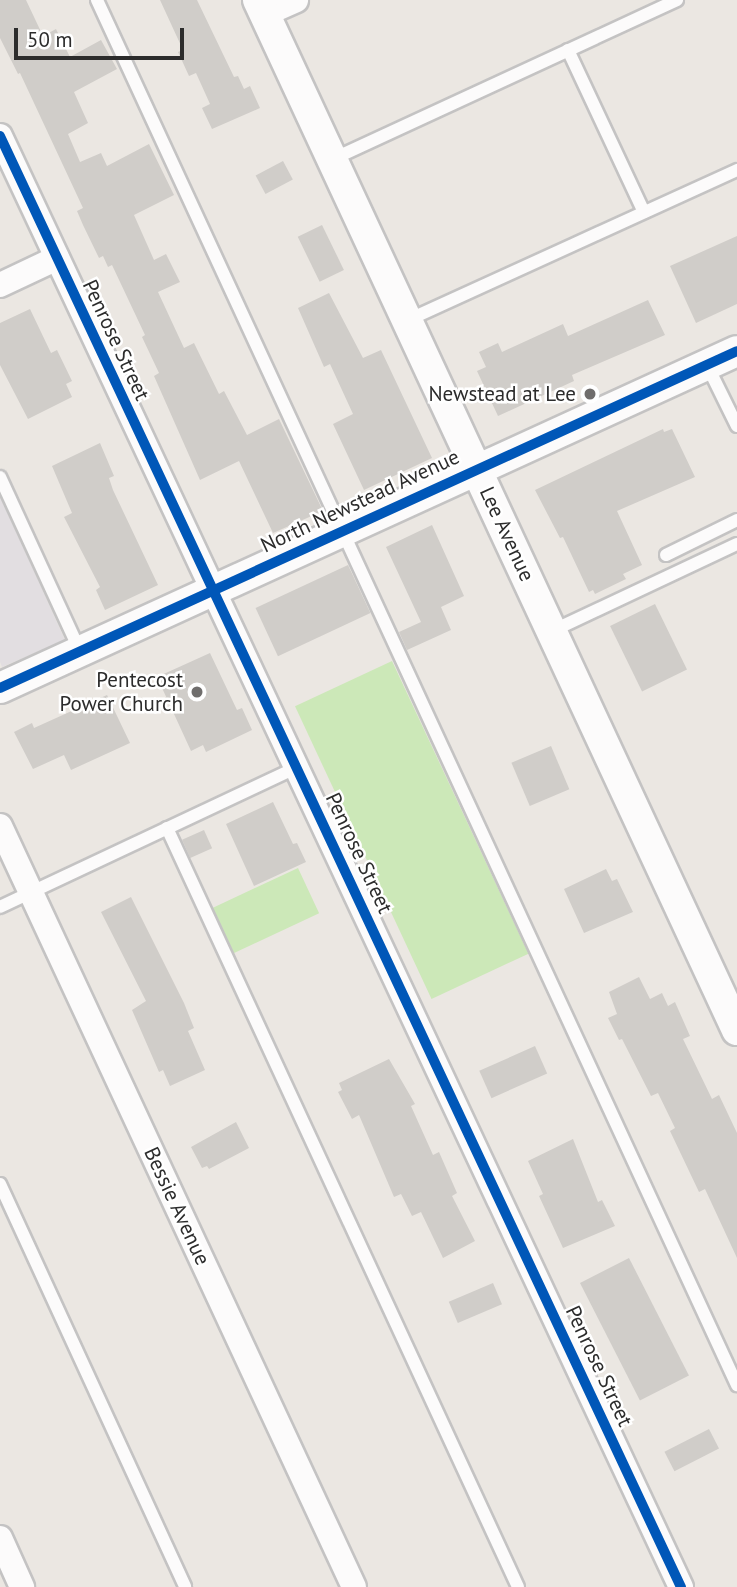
<!DOCTYPE html>
<html>
<head>
<meta charset="utf-8">
<style>
	body { margin:0 }
	#map { position:relative; width:737px; height:1587px; overflow:hidden; background:#ebe7e2; font-family:"PT Sans",sans-serif }
	div>[style] { position:absolute }
	[style*='--x'] { left:calc(var(--x)*1px); top:calc(var(--y)*1px); width:calc(var(--w)*1px); rotate:calc(var(--a)*1deg) }
	.industrial>* { inset:0; background:#e2dee1 }
	.green>* { inset:0; background:#cce8b8; transform-origin:0 0 }
	.building>* { inset:0; background:#d0cdc9; transform-origin:0 0 }
	.roads { filter:drop-shadow(2px 0 #c4c3c3) drop-shadow(-2px 0 #c4c3c3) drop-shadow(0 2px #c4c3c3) drop-shadow(0 -2px #c4c3c3) }
	.service>* { height:12px; margin:-6px; padding:0 6px; transform-origin:6px; border-radius:6px; background:#fcfbfb }
	.minor>* { height:24px; margin:-12px; padding:0 12px; transform-origin:12px; border-radius:12px; background:#fcfbfb }
	.tertiary>* { height:30px; margin:-15px; padding:0 15px; transform-origin:15px; border-radius:15px; background:#fcfbfb }
	.cycleway>* { height:10px; margin:-5px; padding:0 5px; transform-origin:5px; border-radius:5px; background:#0057b8 }
	.dots>* { width:19px; height:19px; translate:-50% -50%; box-sizing:border-box; border:4px solid #fff; border-radius:50% }
	span { translate:-50% -50%; white-space:nowrap; text-align:center; line-height:1.15; -webkit-text-stroke:5px #fff; paint-order:stroke }
	.street-label { font-size:21px; color:#2c2c2c }
	.poi-label { font-size:21px; color:#2c2c2c }
	.right { translate:-100% -50%; text-align:right }
	.scale { position:absolute; left:14px; top:28px; width:170px; height:32px; box-sizing:border-box; border:4px solid #2c2c2c; border-top:0; padding-left:9px; font-size:21px; line-height:24px; white-space:nowrap; color:#2c2c2c; -webkit-text-stroke:5px #fff; paint-order:stroke }
</style>
</head>
<body>
<div id="map">
	<div class="industrial">
		<i style="clip-path:polygon(0 496px,65px 640px,2px 667px,0 662px)"></i>
	</div>
	<div class="green">
		<i style="left:392px;top:661px;width:323px;height:107px;rotate:65deg"></i>
		<i style="left:298px;top:868px;width:50px;height:95px;rotate:65deg"></i>
	</div>
	<div class="building">
		<i style="clip-path:polygon(0 0,26px 0,43px 36px,56px 29px,70px 57px,101px 40px,117px 69px,74px 92px,88px 123px,68px 134px,80px 162px,101px 153px,107px 166px,149px 144px,174px 195px,134px 215px,154px 260px,166px 254px,180px 282px,158px 292px,184px 348px,194px 343px,219px 394px,224px 391px,247px 435px,279px 419px,323px 511px,273px 533px,239px 461px,200px 480px,154px 376px,159px 373px,142px 337px,145px 335px,112px 265px,108px 267px,103px 256px,99px 258px,83px 225px,77px 211px,83px 208px,20px 73px,18px 74px,0 38px)"></i>
		<i style="clip-path:polygon(160px 0,197px 0,234px 77px,238px 76px,244px 89px,250px 86px,260px 108px,212px 129px,202px 108px,210px 104px,196px 73px,189px 76px,178px 52px,183px 50px)"></i>
		<i style="left:283px;top:161px;width:21px;height:31px;rotate:62deg"></i>
		<i style="left:322px;top:225px;width:50px;height:27px;rotate:64deg"></i>
		<i style="clip-path:polygon(737px 236px,737px 304px,696px 323px,670px 266px)"></i>
		<i style="clip-path:polygon(329px 293px,363px 358px,381px 350px,432px 458px,364px 490px,333px 424px,353px 414px,330px 364px,324px 367px,298px 308px)"></i>
		<i style="clip-path:polygon(648px 300px,665px 335px,572px 375px,574px 381px,498px 416px,477px 371px,486px 367px,479px 352px,498px 343px,502px 352px,563px 324px,568px 336px)"></i>
		<i style="clip-path:polygon(30px 309px,51px 353px,57px 350px,72px 381px,66px 384px,72px 397px,28px 419px,0 365px,0 323px)"></i>
		<i style="clip-path:polygon(663px 429px,664px 432px,672px 429px,695px 477px,617px 511px,642px 565px,623px 574px,626px 579px,595px 594px,593px 590px,589px 592px,563px 537px,560px 538px,535px 490px)"></i>
		<i style="clip-path:polygon(100px 443px,114px 476px,109px 478px,113px 490px,158px 585px,105px 610px,96px 590px,100px 587px,64px 517px,72px 513px,52px 466px)"></i>
		<i style="clip-path:polygon(432px 525px,464px 596px,441px 607px,451px 630px,407px 650px,399px 632px,421px 622px,386px 547px)"></i>
		<i style="left:348px;top:565px;width:53px;height:102px;rotate:65deg"></i>
		<i style="left:655px;top:604px;width:73px;height:50px;rotate:64deg"></i>
		<i style="clip-path:polygon(210px 653px,237px 710px,242px 708px,252px 730px,206px 752px,203px 745px,191px 751px,157px 677px)"></i>
		<i style="clip-path:polygon(107px 695px,130px 743px,71px 770px,64px 755px,33px 769px,14px 732px,32px 723px,34px 728px)"></i>
		<i style="left:551px;top:746px;width:47px;height:43px;rotate:67deg"></i>
		<i style="clip-path:polygon(273px 802px,293px 844px,297px 843px,306px 862px,254px 886px,226px 824px)"></i>
		<i style="left:204px;top:830px;width:20px;height:24px;rotate:66deg"></i>
		<i style="clip-path:polygon(606px 869px,612px 881px,617px 879px,633px 912px,584px 933px,564px 889px)"></i>
		<i style="clip-path:polygon(131px 897px,184px 1003px,194px 1028px,188px 1031px,205px 1070px,170px 1086px,163px 1070px,159px 1072px,132px 1010px,146px 1001px,101px 912px)"></i>
		<i style="clip-path:polygon(639px 977px,650px 999px,662px 993px,668px 1006px,675px 1002px,690px 1036px,683px 1039px,712px 1099px,719px 1095px,737px 1133px,737px 1258px,705px 1189px,699px 1192px,670px 1131px,675px 1128px,658px 1093px,651px 1096px,622px 1039px,619px 1040px,608px 1018px,617px 1014px,609px 992px)"></i>
		<i style="left:535px;top:1046px;width:30px;height:61px;rotate:66deg"></i>
		<i style="clip-path:polygon(389px 1059px,415px 1104px,411px 1106px,433px 1155px,439px 1152px,457px 1193px,452px 1196px,475px 1241px,443px 1258px,421px 1212px,412px 1216px,401px 1194px,394px 1197px,359px 1115px,352px 1119px,338px 1092px,342px 1090px,339px 1083px)"></i>
		<i style="clip-path:polygon(236px 1122px,249px 1148px,209px 1169px,207px 1166px,202px 1168px,191px 1147px)"></i>
		<i style="clip-path:polygon(573px 1139px,598px 1202px,602px 1200px,615px 1226px,563px 1248px,539px 1196px,543px 1194px,528px 1161px)"></i>
		<i style="left:629px;top:1258px;width:132px;height:55px;rotate:63deg"></i>
		<i style="left:493px;top:1283px;width:23px;height:48px;rotate:67deg"></i>
		<i style="left:709px;top:1429px;width:22px;height:50px;rotate:63deg"></i>
	</div>
	<div class="roads">
		<div class="service">
			<i style="--x:97;--y:0;--w:1526;--a:65.2"></i>
			<i style="--x:568;--y:50;--w:179;--a:64.9"></i>
			<i style="--x:333;--y:159;--w:379;--a:-24.8"></i>
			<i style="--x:408;--y:320;--w:362;--a:-24.5"></i>
			<i style="--x:707;--y:365;--w:68;--a:63.8"></i>
			<i style="--x:0;--y:477;--w:192;--a:65.3"></i>
			<i style="--x:666;--y:555;--w:79;--a:-26.2"></i>
			<i style="--x:552;--y:631;--w:204;--a:-25.2"></i>
			<i style="--x:167;--y:828;--w:836;--a:65.18"></i>
			<i style="--x:0;--y:907;--w:329;--a:-25.2"></i>
			<i style="--x:0;--y:1184;--w:443;--a:65.3"></i>
		</div>
		<div class="minor">
			<i style="--x:265;--y:14;--w:34;--a:-24"></i>
			<i style="--x:0;--y:136;--w:1603;--a:64.86"></i>
			<i style="--x:0;--y:285;--w:63;--a:-25.3"></i>
			<i style="--x:0;--y:826;--w:839;--a:65.05"></i>
			<i style="--x:0;--y:1538;--w:54;--a:65.8"></i>
		</div>
		<div class="tertiary">
			<i style="--x:258;--y:0;--w:1136;--a:65.06"></i>
			<i style="--x:0;--y:688;--w:810;--a:-24.57"></i>
		</div>
	</div>
	<div class="cycleway">
		<i style="--x:0;--y:136;--w:1603;--a:64.86"></i>
		<i style="--x:0;--y:688;--w:810;--a:-24.57"></i>
	</div>
	<div class="dots">
		<i style="left:590px;top:394px;background:#6f6d6c"></i>
		<i style="left:197px;top:692px;background:#6f6d6c"></i>
	</div>
	<div class="street-label">
		<span style="left:116px;top:340px;rotate:65deg">Penrose Street</span>
		<span style="left:360px;top:501px;rotate:-25deg">North Newstead Avenue</span>
		<span style="left:507px;top:534px;rotate:65deg">Lee Avenue</span>
		<span style="left:359px;top:853px;rotate:65deg">Penrose Street</span>
		<span style="left:177px;top:1206px;rotate:65deg">Bessie Avenue</span>
		<span style="left:599px;top:1366px;rotate:65deg">Penrose Street</span>
	</div>
	<div class="poi-label">
		<span class="right" style="left:576px;top:394px">Newstead at Lee</span>
		<span class="right" style="left:183px;top:692px">Pentecost<br>Power Church</span>
	</div>
	<div class="scale">50 m</div>
</div>
</body>
</html>
